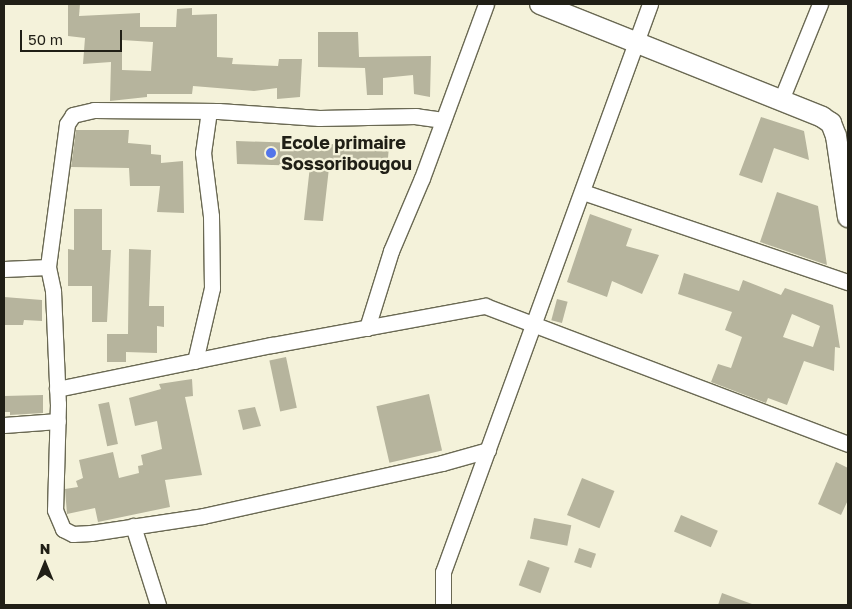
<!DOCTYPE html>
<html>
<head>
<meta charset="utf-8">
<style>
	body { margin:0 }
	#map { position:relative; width:852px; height:609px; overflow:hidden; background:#f4f2da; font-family:"Golos Text",sans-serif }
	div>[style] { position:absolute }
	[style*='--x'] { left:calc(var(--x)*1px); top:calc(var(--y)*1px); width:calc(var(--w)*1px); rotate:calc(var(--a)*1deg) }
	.building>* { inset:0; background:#b6b49d; transform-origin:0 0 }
	.roads { filter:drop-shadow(1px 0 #6a6953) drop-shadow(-1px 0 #6a6953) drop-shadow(0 1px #6a6953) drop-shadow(0 -1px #6a6953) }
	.minor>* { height:15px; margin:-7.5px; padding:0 7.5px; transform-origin:7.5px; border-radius:7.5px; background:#fff }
	.tertiary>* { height:20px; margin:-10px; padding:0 10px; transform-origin:10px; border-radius:10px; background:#fff }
	.dots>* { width:14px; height:14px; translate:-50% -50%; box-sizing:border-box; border:2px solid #f4f2da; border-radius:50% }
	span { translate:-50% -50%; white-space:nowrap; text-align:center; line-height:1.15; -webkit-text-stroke:4.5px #f4f2da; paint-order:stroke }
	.poi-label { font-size:18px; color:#201f16; font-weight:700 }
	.left { translate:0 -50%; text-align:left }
	.frame { position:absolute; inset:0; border:5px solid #201f16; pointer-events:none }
	.north { position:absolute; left:20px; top:539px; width:50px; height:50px; -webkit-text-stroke:4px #f4f2da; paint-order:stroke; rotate:0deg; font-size:14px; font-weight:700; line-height:20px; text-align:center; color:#201f16 }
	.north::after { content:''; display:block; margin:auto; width:18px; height:22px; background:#201f16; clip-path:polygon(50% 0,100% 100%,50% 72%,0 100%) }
	.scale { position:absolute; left:20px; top:30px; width:102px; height:22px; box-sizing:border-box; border:2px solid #201f16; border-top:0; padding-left:6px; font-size:15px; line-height:18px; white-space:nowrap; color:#201f16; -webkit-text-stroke:4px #f4f2da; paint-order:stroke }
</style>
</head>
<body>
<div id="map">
	<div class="building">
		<i style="clip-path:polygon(evenodd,68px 4px,80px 4px,79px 16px,140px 13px,140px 27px,176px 27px,177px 9px,192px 8px,192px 15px,217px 14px,217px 57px,233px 58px,232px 64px,278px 66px,279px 59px,302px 59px,300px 97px,277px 99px,277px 88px,254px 91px,193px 86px,192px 94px,147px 94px,147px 97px,110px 101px,111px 62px,83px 64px,85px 38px,68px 36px,68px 4px,122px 40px,153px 42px,151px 71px,122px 70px,122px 40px)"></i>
		<i style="clip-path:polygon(318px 32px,358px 32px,359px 57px,431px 56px,430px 97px,414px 94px,413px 75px,383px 78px,383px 95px,367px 95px,365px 68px,318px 67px)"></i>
		<i style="clip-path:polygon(761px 117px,804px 131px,809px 160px,774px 148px,762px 183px,739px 175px)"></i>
		<i style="clip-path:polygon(76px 130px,129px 130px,128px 143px,151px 145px,151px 154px,161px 155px,161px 163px,183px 161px,184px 213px,157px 212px,160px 186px,130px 186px,129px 168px,71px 167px)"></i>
		<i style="clip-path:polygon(236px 141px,389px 146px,387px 170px,329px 168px,323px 221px,304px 220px,310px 166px,237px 164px)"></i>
		<i style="clip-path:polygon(777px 192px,818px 206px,827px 265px,760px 242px)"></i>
		<i style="clip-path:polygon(74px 209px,102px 209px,102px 250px,111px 250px,107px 322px,92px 322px,92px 286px,68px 286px,68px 249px,74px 250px)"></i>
		<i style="clip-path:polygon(590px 214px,632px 229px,626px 246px,659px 255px,642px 294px,612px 281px,607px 297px,567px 282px)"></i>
		<i style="clip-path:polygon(129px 249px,151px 250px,149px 306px,164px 306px,164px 327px,157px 326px,157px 353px,126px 352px,126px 362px,107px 362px,107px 334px,128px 334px)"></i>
		<i style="clip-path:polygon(evenodd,684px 273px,739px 291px,743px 280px,781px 295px,785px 288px,833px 305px,840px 348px,835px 347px,834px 371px,804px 361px,787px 405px,768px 398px,766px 403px,711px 382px,718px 364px,731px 368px,742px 337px,725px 330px,732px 312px,678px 294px,684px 273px,792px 314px,820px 326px,813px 347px,783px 337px,792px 314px)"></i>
		<i style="clip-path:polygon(4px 297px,42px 300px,42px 321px,24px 320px,23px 325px,4px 325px)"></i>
		<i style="left:557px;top:299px;width:11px;height:22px;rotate:15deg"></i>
		<i style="left:286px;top:357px;width:52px;height:17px;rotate:78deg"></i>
		<i style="clip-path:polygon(192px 379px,193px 396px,185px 397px,202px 475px,165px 480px,170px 507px,98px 522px,95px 508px,67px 514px,65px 489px,78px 487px,76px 481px,83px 478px,79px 460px,113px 452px,119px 478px,139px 473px,138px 466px,143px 465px,141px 455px,162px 449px,157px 421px,135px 426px,129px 398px,161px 389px,159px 384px)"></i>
		<i style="left:429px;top:394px;width:58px;height:54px;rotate:77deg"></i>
		<i style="clip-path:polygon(43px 395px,43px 413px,10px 415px,10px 412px,4px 412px,4px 396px)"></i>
		<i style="left:109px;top:402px;width:43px;height:11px;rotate:78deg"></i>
		<i style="clip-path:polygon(255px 407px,261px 426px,243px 430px,238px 410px)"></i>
		<i style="clip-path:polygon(836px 462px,848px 468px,848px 500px,841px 515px,818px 504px)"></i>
		<i style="left:582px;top:478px;width:35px;height:40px;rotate:22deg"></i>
		<i style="left:681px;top:515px;width:40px;height:18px;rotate:23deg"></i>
		<i style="left:534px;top:518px;width:38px;height:21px;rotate:11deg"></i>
		<i style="left:579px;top:548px;width:18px;height:15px;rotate:19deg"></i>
		<i style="left:528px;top:560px;width:23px;height:27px;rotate:20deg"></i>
		<i style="clip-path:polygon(722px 593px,752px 604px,752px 605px,718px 605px)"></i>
	</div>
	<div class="roads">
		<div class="minor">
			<i style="--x:781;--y:100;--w:104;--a:-67.9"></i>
			<i style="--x:443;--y:120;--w:27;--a:-172"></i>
			<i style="--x:416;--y:116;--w:97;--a:178.8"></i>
			<i style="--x:319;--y:118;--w:101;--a:-176"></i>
			<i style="--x:218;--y:111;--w:124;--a:-179.5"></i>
			<i style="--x:94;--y:110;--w:22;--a:167"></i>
			<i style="--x:73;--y:115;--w:11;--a:124"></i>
			<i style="--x:67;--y:124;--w:144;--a:97.6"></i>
			<i style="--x:48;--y:267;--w:25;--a:78"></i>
			<i style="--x:53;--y:291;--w:113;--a:87.5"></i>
			<i style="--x:58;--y:404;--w:106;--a:91.6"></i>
			<i style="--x:55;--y:510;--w:21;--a:67"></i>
			<i style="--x:63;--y:529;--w:11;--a:27"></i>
			<i style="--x:73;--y:534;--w:18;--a:-3"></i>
			<i style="--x:91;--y:533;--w:113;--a:-8.6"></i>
			<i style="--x:203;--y:516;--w:245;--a:-12.5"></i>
			<i style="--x:442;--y:463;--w:48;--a:-15.8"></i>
			<i style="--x:583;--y:192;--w:280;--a:18.8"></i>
			<i style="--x:4;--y:269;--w:44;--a:-2.6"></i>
			<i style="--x:367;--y:328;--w:81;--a:-72.7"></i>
			<i style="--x:391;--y:251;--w:79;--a:-67"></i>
			<i style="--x:422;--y:178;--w:185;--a:-69.8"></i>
			<i style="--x:195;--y:361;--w:75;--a:-76.9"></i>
			<i style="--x:212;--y:288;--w:72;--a:-90.8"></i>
			<i style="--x:211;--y:216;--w:64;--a:-97.2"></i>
			<i style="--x:203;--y:153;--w:42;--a:-81.9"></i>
			<i style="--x:57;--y:389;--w:219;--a:-11.6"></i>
			<i style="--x:272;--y:345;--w:217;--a:-10.4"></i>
			<i style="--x:485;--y:306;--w:388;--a:20.8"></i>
			<i style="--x:4;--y:425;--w:54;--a:-4.2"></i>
			<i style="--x:133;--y:526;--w:83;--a:72.4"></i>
			<i style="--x:443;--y:605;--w:33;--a:-90"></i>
			<i style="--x:443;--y:572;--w:605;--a:-69.98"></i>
		</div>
		<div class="tertiary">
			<i style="--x:540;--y:4;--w:304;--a:21.8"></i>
			<i style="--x:822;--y:117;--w:11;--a:34"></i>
			<i style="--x:831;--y:123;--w:14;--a:69"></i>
			<i style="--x:836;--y:136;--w:82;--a:81.6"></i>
		</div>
	</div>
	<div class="dots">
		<i style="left:271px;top:153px;background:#5375ea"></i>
	</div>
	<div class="poi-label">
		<span class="left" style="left:281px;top:153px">Ecole primaire<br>Sossoribougou</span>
	</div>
	<div class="frame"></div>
	<div class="north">N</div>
	<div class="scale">50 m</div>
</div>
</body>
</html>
